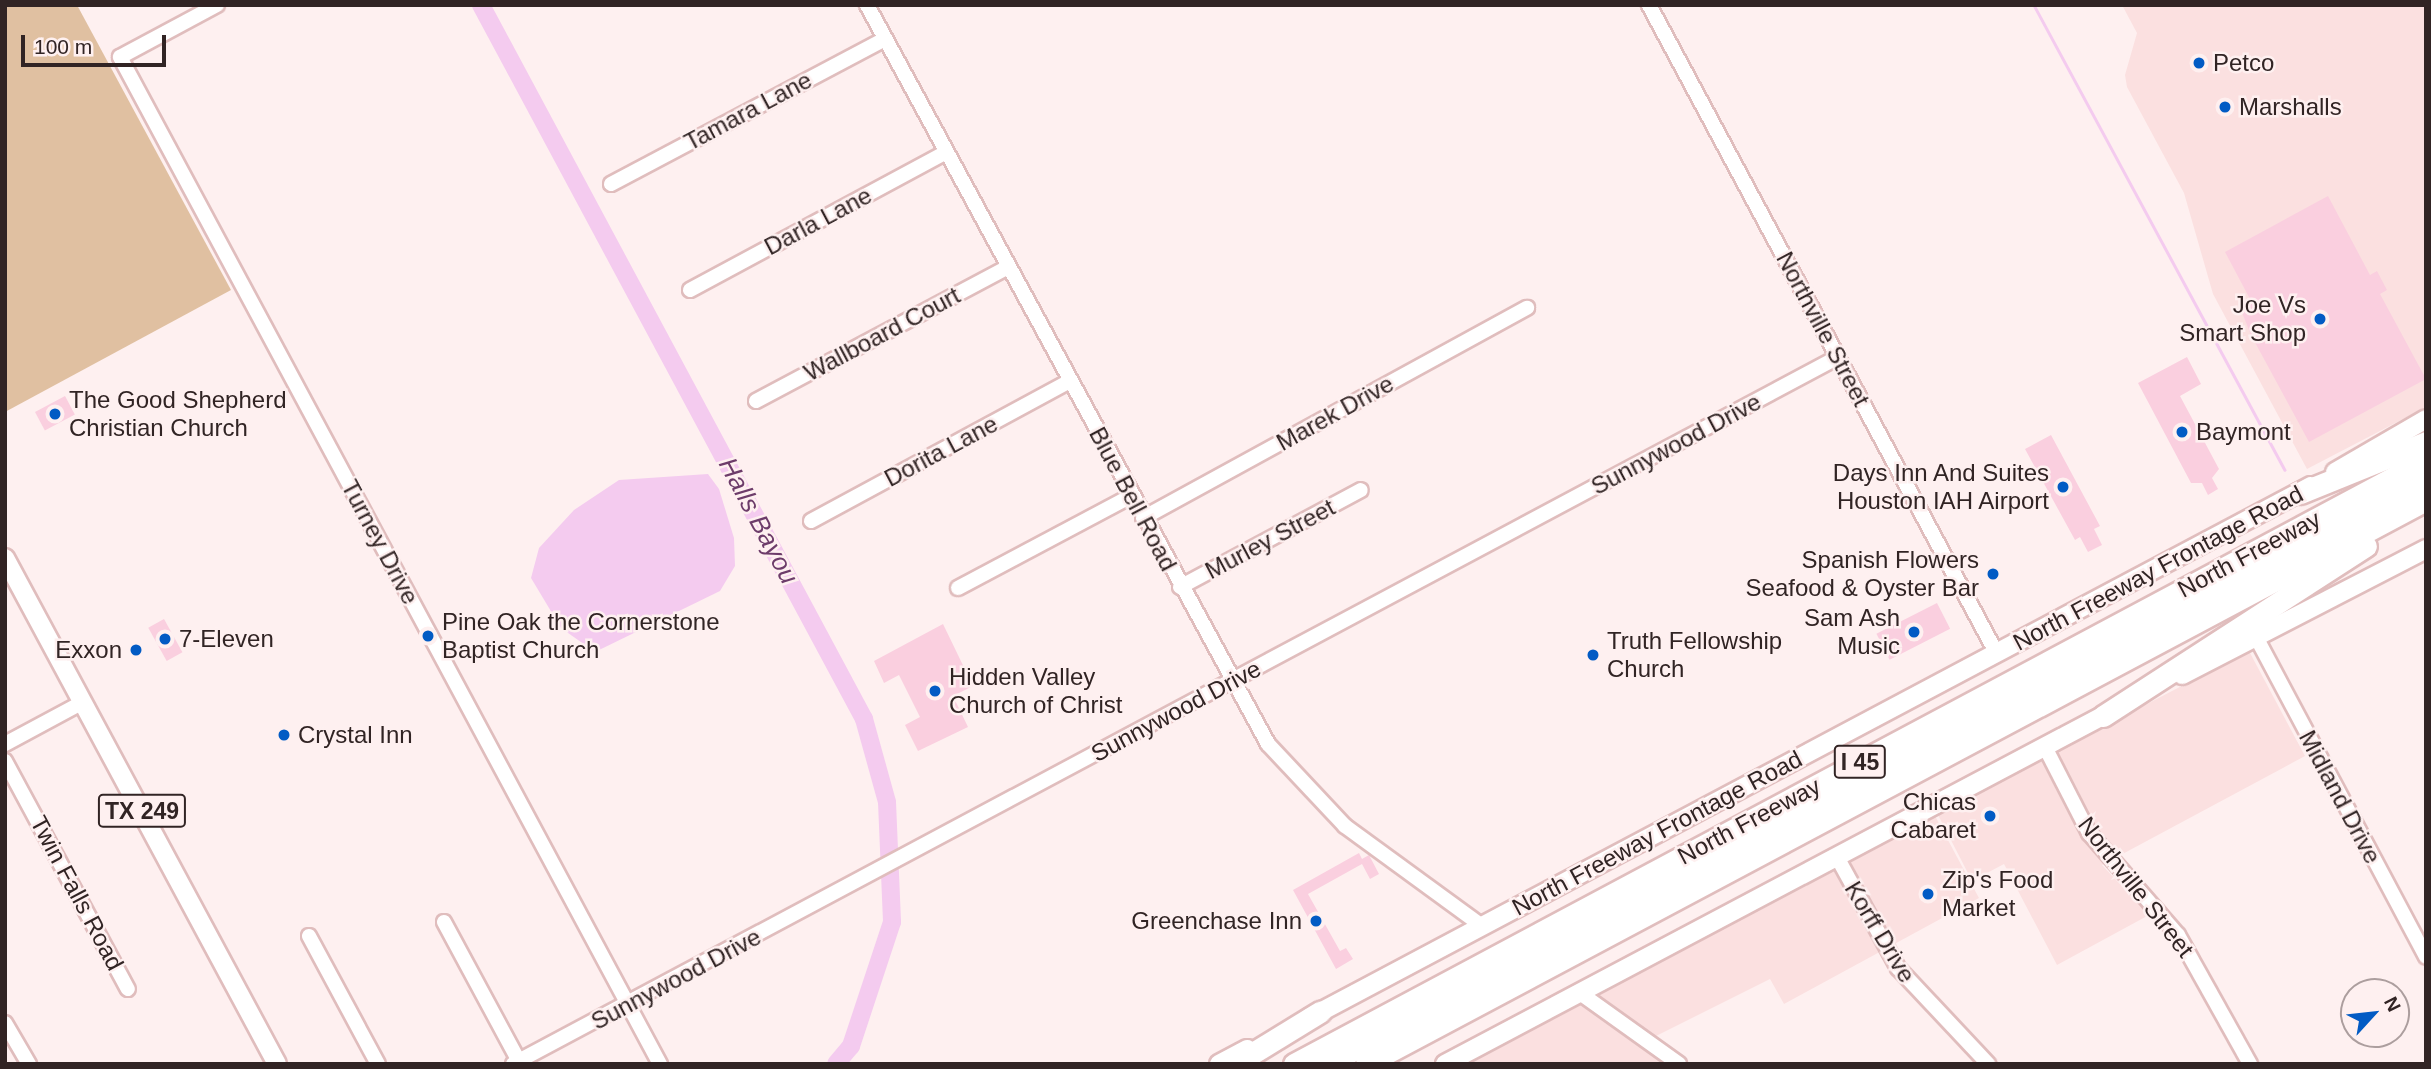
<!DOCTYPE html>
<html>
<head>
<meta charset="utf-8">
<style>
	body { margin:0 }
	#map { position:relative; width:2431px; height:1069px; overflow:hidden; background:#fef0f0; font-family:Arial,sans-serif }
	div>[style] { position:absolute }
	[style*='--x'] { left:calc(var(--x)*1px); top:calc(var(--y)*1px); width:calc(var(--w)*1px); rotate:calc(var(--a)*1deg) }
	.built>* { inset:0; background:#fbe0e0 }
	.green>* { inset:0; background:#e0c0a1 }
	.water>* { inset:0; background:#f4cbef }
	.stream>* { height:2.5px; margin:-1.25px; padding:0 1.25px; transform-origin:1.25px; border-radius:1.25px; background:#f4cbef }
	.river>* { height:18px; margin:-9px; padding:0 9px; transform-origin:9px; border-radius:9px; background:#f4cbef }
	.building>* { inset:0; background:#facfdf; transform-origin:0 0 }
	.roads { filter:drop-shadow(2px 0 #e0bdbd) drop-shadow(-2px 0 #e0bdbd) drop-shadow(0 2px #e0bdbd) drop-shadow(0 -2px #e0bdbd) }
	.minor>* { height:14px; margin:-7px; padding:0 7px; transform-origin:7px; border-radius:7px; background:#fff }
	.major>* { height:18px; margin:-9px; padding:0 9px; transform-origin:9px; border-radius:9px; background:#fff }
	.highway>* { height:21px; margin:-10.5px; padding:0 10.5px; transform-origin:10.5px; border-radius:10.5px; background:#fff }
	.dots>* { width:19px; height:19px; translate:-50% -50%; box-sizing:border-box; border:4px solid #fef0f0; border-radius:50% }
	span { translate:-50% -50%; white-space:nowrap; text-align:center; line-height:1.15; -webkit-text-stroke:5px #fef0f0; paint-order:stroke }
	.shield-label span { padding:2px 5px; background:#fef0f0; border:2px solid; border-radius:5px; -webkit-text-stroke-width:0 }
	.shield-label { font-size:23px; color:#312424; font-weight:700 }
	.poi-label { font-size:24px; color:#312424 }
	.left { translate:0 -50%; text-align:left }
	.right { translate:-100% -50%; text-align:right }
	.street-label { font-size:24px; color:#312424 }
	.water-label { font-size:26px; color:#6d3c6a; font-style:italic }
	.frame { position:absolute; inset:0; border:7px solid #312424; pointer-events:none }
	.north { position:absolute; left:2340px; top:978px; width:70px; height:70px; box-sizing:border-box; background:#fef0f0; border:2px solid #ac9e9e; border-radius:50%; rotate:63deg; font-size:19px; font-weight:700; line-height:28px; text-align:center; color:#312424 }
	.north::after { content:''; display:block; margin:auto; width:24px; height:32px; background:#025bc4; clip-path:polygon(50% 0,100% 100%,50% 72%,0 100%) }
	.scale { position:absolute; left:21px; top:35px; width:145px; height:32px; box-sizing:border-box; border:4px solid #312424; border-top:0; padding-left:9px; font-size:21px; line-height:24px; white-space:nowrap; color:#312424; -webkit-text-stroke:5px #fef0f0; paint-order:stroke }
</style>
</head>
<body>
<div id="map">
	<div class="built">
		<i style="clip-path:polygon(2122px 5px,2426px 5px,2426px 407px,2307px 469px,2213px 294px,2184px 193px,2127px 87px,2125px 75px,2137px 33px)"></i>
		<i style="clip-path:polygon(2249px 651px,2305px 756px,2102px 865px,2149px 915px,2057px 965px,2004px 864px,1972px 881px,1937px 813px)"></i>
		<i style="clip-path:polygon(1934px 814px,1979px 898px,1784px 1004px,1770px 979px,1638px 1045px,1663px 1064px,1463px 1064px)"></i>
	</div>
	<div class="green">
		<i style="clip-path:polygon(5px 5px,77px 5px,231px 290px,5px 412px)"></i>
	</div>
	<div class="water">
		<i style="clip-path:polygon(708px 474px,719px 489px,734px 538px,735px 566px,720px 591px,595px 652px,561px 628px,531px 578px,539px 548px,574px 510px,619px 480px)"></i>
	</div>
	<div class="stream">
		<i style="--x:2034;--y:5;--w:528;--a:61.64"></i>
	</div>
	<div class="river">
		<i style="--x:481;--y:5;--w:810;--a:61.79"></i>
		<i style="--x:864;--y:719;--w:86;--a:74.5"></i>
		<i style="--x:887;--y:802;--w:120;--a:87.6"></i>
		<i style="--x:892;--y:922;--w:131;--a:108.3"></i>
		<i style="--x:851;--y:1046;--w:23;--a:130"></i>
	</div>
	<div class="building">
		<i style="clip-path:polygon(2328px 196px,2370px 275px,2377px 271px,2387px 290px,2380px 294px,2426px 379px,2309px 442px,2251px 335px,2239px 305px,2250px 299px,2225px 252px)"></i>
		<i style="clip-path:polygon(2187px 357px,2201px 384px,2180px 396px,2219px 469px,2212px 478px,2218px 489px,2208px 495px,2202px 483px,2191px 483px,2138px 383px)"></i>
		<i style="left:65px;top:396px;width:21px;height:34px;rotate:62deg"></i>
		<i style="clip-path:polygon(2051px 435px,2100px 526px,2094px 529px,2102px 545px,2088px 552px,2080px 537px,2075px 540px,2025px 449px)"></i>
		<i style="left:1937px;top:603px;width:29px;height:68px;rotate:63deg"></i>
		<i style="left:164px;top:619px;width:38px;height:18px;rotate:61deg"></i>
		<i style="clip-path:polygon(943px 624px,973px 686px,953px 696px,968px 727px,918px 751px,905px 725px,920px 717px,899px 675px,884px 683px,874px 661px)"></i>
		<i style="clip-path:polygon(1359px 853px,1362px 859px,1369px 855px,1379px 874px,1370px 879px,1362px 864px,1308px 894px,1340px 951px,1346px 948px,1353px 959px,1336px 969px,1293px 890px)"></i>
	</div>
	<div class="roads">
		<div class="minor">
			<i style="--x:217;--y:5;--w:110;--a:151.8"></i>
			<i style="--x:120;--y:57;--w:1143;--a:61.8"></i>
			<i style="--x:867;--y:5;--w:841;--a:61.51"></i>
			<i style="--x:1268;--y:744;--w:112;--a:46.8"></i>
			<i style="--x:1345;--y:826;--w:170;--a:36.1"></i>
			<i style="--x:1649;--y:5;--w:736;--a:61.8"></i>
			<i style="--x:611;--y:184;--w:310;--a:-27.9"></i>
			<i style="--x:690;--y:290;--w:291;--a:-28.3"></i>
			<i style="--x:756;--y:401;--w:285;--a:-28"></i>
			<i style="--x:1143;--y:518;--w:438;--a:-28.7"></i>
			<i style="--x:811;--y:521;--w:294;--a:-28.4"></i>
			<i style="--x:1180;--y:587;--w:205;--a:-28.2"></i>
			<i style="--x:958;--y:588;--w:196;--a:-28"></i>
			<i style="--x:2256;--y:637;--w:362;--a:62"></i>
			<i style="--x:5;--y:744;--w:89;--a:-28.3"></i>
			<i style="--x:2045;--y:747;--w:97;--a:62.9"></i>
			<i style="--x:2089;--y:833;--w:135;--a:48.9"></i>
			<i style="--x:2178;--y:935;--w:148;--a:60.8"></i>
			<i style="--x:5;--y:761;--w:259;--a:61.7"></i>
			<i style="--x:1837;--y:857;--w:127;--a:61.2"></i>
			<i style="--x:1898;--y:968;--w:132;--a:46.8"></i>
			<i style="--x:444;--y:922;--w:158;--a:61.7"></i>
			<i style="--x:309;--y:936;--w:145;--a:61.7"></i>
			<i style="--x:1580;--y:993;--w:122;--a:35.6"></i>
			<i style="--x:5;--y:1023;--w:48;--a:59.7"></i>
			<i style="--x:513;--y:1064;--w:1502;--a:-28.08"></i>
		</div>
		<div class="major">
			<i style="--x:2335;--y:472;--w:105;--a:-30.2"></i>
			<i style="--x:5;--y:558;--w:574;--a:61.74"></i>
			<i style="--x:2182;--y:675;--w:275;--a:-27.3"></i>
			<i style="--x:1309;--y:1018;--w:1134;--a:-27.97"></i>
			<i style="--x:1219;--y:1064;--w:32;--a:-28"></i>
			<i style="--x:1445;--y:1064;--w:757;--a:-27.89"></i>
		</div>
		<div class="highway">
			<i style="--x:2300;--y:493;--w:136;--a:-22"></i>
			<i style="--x:2103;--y:716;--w:313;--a:-32.9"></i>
			<i style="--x:1235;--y:1064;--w:100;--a:-31.5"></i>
			<i style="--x:1294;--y:1064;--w:1283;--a:-28.08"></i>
			<i style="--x:1327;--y:1064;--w:1243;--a:-27.86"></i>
			<i style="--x:1366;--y:1064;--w:1201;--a:-28.02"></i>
		</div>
	</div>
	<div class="dots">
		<i style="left:2199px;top:63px;background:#025bc4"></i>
		<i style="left:2225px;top:107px;background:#025bc4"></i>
		<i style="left:2320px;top:319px;background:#025bc4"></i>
		<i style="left:55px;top:414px;background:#025bc4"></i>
		<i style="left:2182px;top:432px;background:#025bc4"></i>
		<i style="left:2063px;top:487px;background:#025bc4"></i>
		<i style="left:1993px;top:574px;background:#025bc4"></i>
		<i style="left:1914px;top:632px;background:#025bc4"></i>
		<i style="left:428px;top:636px;background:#025bc4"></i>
		<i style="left:165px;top:639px;background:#025bc4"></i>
		<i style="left:136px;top:650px;background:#025bc4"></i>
		<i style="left:1593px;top:655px;background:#025bc4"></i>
		<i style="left:935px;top:691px;background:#025bc4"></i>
		<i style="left:284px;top:735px;background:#025bc4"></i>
		<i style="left:1990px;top:816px;background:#025bc4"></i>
		<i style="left:1928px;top:894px;background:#025bc4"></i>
		<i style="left:1316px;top:921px;background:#025bc4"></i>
	</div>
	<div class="shield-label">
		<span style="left:1860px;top:762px">I 45</span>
		<span style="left:142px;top:811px">TX 249</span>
	</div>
	<div class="poi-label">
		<span class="left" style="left:2213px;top:63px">Petco</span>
		<span class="left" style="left:2239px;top:107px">Marshalls</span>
		<span class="right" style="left:2306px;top:319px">Joe Vs<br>Smart Shop</span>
		<span class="left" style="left:69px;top:414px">The Good Shepherd<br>Christian Church</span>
		<span class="left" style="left:2196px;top:432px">Baymont</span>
		<span class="right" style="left:2049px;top:487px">Days Inn And Suites<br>Houston IAH Airport</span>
		<span class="right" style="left:1979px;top:574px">Spanish Flowers<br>Seafood &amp; Oyster Bar</span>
		<span class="right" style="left:1900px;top:632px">Sam Ash<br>Music</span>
		<span class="left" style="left:442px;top:636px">Pine Oak the Cornerstone<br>Baptist Church</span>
		<span class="left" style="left:179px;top:639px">7-Eleven</span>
		<span class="left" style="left:1607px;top:655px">Truth Fellowship<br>Church</span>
		<span class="right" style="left:122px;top:650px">Exxon</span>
		<span class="left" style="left:949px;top:691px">Hidden Valley<br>Church of Christ</span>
		<span class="left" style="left:298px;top:735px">Crystal Inn</span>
		<span class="right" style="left:1976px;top:816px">Chicas<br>Cabaret</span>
		<span class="left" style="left:1942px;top:894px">Zip's Food<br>Market</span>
		<span class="right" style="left:1302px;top:921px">Greenchase Inn</span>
	</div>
	<div class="street-label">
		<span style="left:748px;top:111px;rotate:-28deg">Tamara Lane</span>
		<span style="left:818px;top:221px;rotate:-28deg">Darla Lane</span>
		<span style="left:1823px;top:329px;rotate:62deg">Northville Street</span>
		<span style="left:882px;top:334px;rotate:-28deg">Wallboard Court</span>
		<span style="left:1335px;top:413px;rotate:-29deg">Marek Drive</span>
		<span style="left:1676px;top:444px;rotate:-28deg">Sunnywood Drive</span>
		<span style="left:941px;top:451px;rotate:-28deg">Dorita Lane</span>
		<span style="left:1133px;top:499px;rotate:62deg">Blue Bell Road</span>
		<span style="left:1270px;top:539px;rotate:-28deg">Murley Street</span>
		<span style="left:380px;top:542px;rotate:62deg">Turney Drive</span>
		<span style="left:2249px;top:554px;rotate:-28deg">North Freeway</span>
		<span style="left:2158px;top:568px;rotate:-28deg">North Freeway Frontage Road</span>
		<span style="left:1176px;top:711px;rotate:-28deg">Sunnywood Drive</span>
		<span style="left:2340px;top:797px;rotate:62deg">Midland Drive</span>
		<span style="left:1749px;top:821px;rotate:-28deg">North Freeway</span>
		<span style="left:1657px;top:833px;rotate:-28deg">North Freeway Frontage Road</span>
		<span style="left:2136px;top:887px;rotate:52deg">Northville Street</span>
		<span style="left:77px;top:893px;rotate:62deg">Twin Falls Road</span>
		<span style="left:1880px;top:932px;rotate:59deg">Korff Drive</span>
		<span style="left:676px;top:979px;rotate:-28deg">Sunnywood Drive</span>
	</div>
	<div class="water-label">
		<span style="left:758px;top:521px;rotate:62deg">Halls Bayou</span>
	</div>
	<div class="frame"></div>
	<div class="north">N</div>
	<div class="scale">100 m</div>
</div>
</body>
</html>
